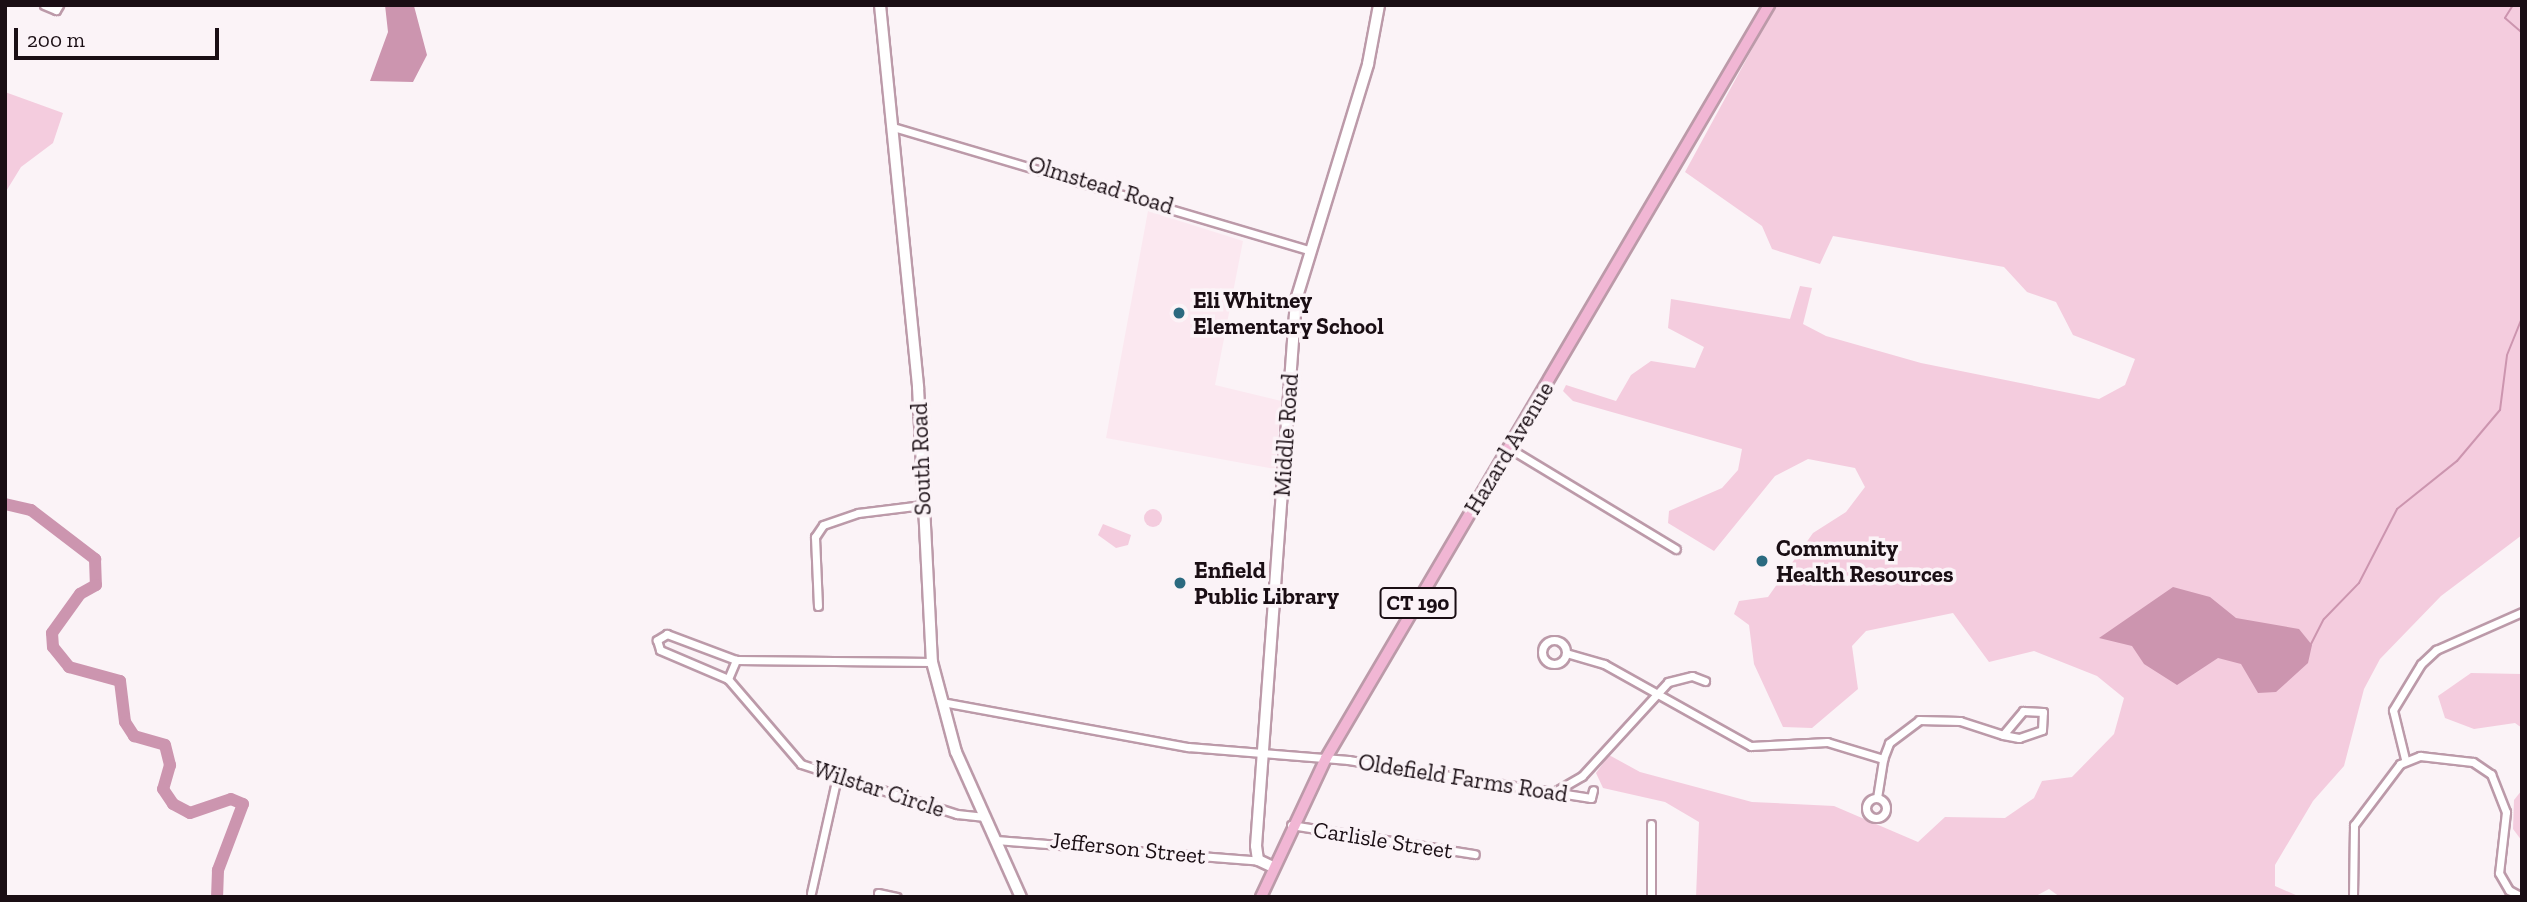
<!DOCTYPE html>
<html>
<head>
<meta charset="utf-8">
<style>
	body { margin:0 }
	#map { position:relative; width:2527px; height:902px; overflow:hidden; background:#fbf3f7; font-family:"Zilla Slab",serif }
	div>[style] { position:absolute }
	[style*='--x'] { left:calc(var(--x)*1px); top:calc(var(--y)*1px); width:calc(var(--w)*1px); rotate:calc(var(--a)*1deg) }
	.built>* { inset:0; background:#fbe8f0 }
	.green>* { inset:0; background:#f4ccde }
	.round { border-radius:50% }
	.water>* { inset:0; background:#cc95af }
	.stream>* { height:2px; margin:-1px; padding:0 1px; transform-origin:1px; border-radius:1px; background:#cc95af }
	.river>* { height:12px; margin:-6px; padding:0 6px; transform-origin:6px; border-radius:6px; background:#cc95af }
	.roads { filter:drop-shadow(2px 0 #bc9aa9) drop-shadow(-2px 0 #bc9aa9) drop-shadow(0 2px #bc9aa9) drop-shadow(0 -2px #bc9aa9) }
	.street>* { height:7px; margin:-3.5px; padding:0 3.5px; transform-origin:3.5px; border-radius:3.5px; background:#fff }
	.street>.ring { margin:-3.5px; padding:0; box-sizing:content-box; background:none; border:7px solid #fff; border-radius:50% }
	.secondary>* { height:10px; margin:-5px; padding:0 5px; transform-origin:5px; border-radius:5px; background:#fff }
	.primary>* { height:10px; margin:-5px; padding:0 5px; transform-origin:5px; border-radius:5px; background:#f1b6d4 }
	.dots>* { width:19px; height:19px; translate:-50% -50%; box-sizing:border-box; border:4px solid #fbf3f7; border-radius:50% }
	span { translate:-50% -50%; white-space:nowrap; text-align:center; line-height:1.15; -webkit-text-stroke:7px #fbf3f7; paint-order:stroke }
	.shield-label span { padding:2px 5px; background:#fbf3f7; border:2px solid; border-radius:5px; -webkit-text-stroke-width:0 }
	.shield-label { font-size:21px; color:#1a0e14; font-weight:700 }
	.street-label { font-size:23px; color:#1a0e14 }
	.poi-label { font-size:23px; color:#1a0e14; font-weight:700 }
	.left { translate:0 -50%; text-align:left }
	.frame { position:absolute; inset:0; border:7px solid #1a0e14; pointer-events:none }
	.scale { position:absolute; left:14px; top:28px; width:205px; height:32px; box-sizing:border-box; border:4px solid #1a0e14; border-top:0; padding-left:9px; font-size:21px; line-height:24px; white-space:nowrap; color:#1a0e14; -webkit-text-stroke:5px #fbf3f7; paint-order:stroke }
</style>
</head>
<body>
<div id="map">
	<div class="built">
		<i style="clip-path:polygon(1148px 211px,1243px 241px,1215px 385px,1281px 401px,1275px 469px,1106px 438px)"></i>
	</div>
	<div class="green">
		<i style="clip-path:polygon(1776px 5px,2522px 5px,2522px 535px,2441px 596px,2380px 659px,2364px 689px,2344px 766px,2313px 801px,2275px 865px,2275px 886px,2298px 896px,2344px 897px,2060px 897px,2049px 889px,2034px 897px,1696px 897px,1699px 822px,1665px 802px,1603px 788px,1596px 773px,1609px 755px,1640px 772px,1752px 802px,1834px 806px,1918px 842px,1945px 817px,2005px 818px,2034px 798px,2042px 781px,2072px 777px,2114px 734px,2124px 698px,2097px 676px,2034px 651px,1989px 662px,1953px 613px,1866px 631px,1852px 646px,1858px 689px,1812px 728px,1783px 727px,1754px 664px,1749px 625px,1734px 614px,1739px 601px,1768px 597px,1813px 533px,1846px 512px,1865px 487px,1855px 468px,1808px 459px,1775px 476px,1714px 551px,1668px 523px,1669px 511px,1722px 488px,1738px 470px,1742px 449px,1573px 401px,1563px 391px,1566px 385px,1616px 401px,1631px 375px,1651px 361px,1695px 368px,1704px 347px,1668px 328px,1671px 299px,1790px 319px,1800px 286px,1812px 288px,1803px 324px,1826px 336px,1921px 363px,2099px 399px,2125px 385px,2135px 359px,2073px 335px,2056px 302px,2027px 292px,2004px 267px,1833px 236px,1820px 264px,1772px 249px,1762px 226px,1685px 172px)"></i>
		<i style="clip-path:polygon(5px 92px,63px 113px,53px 143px,21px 167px,5px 193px)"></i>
		<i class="round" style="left:1144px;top:509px;width:18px;height:18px"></i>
		<i style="clip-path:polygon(1103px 524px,1131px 535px,1128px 545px,1116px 548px,1098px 535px)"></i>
		<i style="clip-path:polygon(2471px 673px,2522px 674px,2522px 728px,2515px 723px,2474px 729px,2445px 718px,2438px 696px)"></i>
		<i style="clip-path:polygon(2522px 790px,2522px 841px,2513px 829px,2514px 800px)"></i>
	</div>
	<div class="water">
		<i style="clip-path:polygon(385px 5px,414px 6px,427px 55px,413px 82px,370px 81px,388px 32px)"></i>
		<i style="clip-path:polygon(2173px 587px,2210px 597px,2236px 618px,2299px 629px,2312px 645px,2308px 663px,2276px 692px,2258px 693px,2241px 664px,2218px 658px,2177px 685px,2144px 664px,2132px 646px,2099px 638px)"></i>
	</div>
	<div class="stream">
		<i style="--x:2513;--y:5;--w:15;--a:122"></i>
		<i style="--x:2505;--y:18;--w:23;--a:41"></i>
		<i style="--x:2310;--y:646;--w:30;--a:-63"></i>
		<i style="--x:2324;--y:619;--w:50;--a:-45.8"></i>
		<i style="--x:2359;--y:583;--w:83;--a:-62.8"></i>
		<i style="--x:2397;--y:509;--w:77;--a:-38.7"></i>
		<i style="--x:2457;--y:461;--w:67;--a:-49.9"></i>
		<i style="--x:2500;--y:410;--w:55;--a:-82.7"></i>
		<i style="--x:2507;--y:355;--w:40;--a:-68"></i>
	</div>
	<div class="river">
		<i style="--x:5;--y:504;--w:27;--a:13"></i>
		<i style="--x:31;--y:510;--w:81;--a:37.4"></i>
		<i style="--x:95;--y:559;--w:26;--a:88"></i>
		<i style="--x:96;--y:585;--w:18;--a:151"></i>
		<i style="--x:80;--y:594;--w:48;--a:125.7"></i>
		<i style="--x:52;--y:633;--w:14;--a:86"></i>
		<i style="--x:53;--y:647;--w:26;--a:51"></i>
		<i style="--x:69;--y:667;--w:53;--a:15.4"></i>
		<i style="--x:120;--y:681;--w:41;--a:83"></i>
		<i style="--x:125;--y:722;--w:17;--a:57"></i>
		<i style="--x:134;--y:736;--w:32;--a:16"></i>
		<i style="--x:165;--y:745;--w:21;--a:76"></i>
		<i style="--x:170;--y:765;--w:25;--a:106"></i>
		<i style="--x:163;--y:789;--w:18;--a:56"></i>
		<i style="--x:173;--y:804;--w:19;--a:28"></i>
		<i style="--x:190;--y:813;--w:43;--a:-18.9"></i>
		<i style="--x:231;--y:799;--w:13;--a:23"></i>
		<i style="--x:243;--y:804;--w:71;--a:110.7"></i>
		<i style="--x:218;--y:870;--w:27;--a:92"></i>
	</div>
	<div class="roads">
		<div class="street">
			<i style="--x:44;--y:5;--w:13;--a:23"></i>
			<i style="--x:56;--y:10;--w:6;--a:-59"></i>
			<i style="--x:893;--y:127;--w:431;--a:16.5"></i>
			<i style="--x:1509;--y:448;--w:195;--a:31.2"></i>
			<i style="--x:818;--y:606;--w:69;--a:-92.5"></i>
			<i style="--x:815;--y:537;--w:14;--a:-56"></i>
			<i style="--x:823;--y:525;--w:37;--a:-19"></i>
			<i style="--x:858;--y:513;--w:65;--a:-7"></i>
			<i class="ring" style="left:1542px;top:640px;width:17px;height:17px"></i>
			<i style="--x:1566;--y:653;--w:40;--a:16"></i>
			<i style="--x:1604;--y:664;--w:168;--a:29.2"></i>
			<i style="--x:1751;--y:746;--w:76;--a:-3"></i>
			<i style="--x:1827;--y:742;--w:59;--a:16.9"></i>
			<i style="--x:1883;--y:759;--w:17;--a:-69"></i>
			<i style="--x:1889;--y:743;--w:38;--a:-37"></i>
			<i style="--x:1919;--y:720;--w:41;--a:1.4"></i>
			<i style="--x:1960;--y:721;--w:45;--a:18"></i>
			<i style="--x:2003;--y:735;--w:16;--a:11"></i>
			<i style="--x:2019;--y:738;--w:24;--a:-19"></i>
			<i style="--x:2042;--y:730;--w:18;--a:-87"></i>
			<i style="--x:2043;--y:712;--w:20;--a:-177"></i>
			<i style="--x:2023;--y:711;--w:31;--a:130"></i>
			<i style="--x:932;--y:662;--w:196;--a:-179.4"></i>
			<i style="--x:736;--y:660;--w:74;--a:-159.4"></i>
			<i style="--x:667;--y:634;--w:12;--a:149"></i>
			<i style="--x:657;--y:640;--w:10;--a:73"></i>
			<i style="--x:660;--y:650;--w:74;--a:23.1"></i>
			<i style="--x:728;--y:679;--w:112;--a:49.3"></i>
			<i style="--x:801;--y:764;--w:164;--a:17.8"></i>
			<i style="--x:957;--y:814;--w:28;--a:6"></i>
			<i style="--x:728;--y:679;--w:21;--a:-67"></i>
			<i style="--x:942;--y:702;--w:250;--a:10.4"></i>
			<i style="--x:1188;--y:747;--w:161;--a:4.6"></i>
			<i style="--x:1348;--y:760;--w:246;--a:8.9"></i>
			<i style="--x:1591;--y:798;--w:8;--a:-76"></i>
			<i style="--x:2405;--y:759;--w:50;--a:-103.8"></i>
			<i style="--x:2393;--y:710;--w:54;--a:-58.7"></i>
			<i style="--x:2421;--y:664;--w:21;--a:-43"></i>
			<i style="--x:2436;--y:650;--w:94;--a:-23.8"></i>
			<i style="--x:1556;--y:791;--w:30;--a:-30"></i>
			<i style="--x:1582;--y:776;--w:127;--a:-47.5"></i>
			<i style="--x:1668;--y:682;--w:25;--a:-14"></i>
			<i style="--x:1692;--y:676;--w:14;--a:21"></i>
			<i style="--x:1877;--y:798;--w:39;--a:-81"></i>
			<i class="ring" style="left:1866px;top:798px;width:13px;height:13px"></i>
			<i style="--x:1651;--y:824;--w:73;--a:90"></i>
			<i style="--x:1291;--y:825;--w:186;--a:9"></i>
			<i style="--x:996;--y:840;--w:265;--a:4.5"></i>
			<i style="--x:811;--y:893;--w:119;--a:-77.4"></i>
			<i style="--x:878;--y:893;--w:19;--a:12"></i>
			<i style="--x:2353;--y:897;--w:72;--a:-89.2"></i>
			<i style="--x:2354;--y:825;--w:76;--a:-53"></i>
			<i style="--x:2400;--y:764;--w:22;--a:-22"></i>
			<i style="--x:2420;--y:756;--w:53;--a:6.5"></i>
			<i style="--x:2473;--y:762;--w:22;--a:34"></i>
			<i style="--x:2491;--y:774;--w:41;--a:68.5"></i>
			<i style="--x:2506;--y:812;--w:61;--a:96.5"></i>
			<i style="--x:2499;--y:873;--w:20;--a:60"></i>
			<i style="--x:2509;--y:890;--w:15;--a:28"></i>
		</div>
		<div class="secondary">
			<i style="--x:880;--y:5;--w:384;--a:84.3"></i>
			<i style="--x:918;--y:387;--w:275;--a:87.1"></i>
			<i style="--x:932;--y:662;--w:93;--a:75.1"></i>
			<i style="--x:956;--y:752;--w:159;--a:65.9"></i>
			<i style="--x:1273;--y:867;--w:17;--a:-155"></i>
			<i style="--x:1258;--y:860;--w:14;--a:-98"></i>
			<i style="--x:1256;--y:846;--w:547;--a:-85.81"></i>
			<i style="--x:1296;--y:300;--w:247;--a:-73"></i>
			<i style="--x:1368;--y:64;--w:60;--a:-79.4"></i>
		</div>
		<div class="primary">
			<i style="--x:1261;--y:897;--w:153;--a:-64.9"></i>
			<i style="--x:1326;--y:758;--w:874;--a:-59.53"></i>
		</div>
	</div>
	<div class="dots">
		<i style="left:1179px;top:313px;background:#2b6a80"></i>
		<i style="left:1762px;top:561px;background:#2b6a80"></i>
		<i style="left:1180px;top:583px;background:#2b6a80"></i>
	</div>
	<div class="shield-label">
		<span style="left:1418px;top:603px">CT 190</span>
	</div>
	<div class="street-label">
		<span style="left:1101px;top:185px;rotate:17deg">Olmstead Road</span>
		<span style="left:1286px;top:435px;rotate:-86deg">Middle Road</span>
		<span style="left:1509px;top:448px;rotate:-59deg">Hazard Avenue</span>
		<span style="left:921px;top:459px;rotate:-92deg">South Road</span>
		<span style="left:1463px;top:778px;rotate:9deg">Oldefield Farms Road</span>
		<span style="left:879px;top:789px;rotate:18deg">Wilstar Circle</span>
		<span style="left:1383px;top:840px;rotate:9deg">Carlisle Street</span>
		<span style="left:1128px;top:848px;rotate:6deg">Jefferson Street</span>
	</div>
	<div class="poi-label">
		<span class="left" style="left:1193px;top:313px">Eli Whitney<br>Elementary School</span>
		<span class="left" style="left:1776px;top:561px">Community<br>Health Resources</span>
		<span class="left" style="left:1194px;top:583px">Enfield<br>Public Library</span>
	</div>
	<div class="frame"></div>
	<div class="scale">200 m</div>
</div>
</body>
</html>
